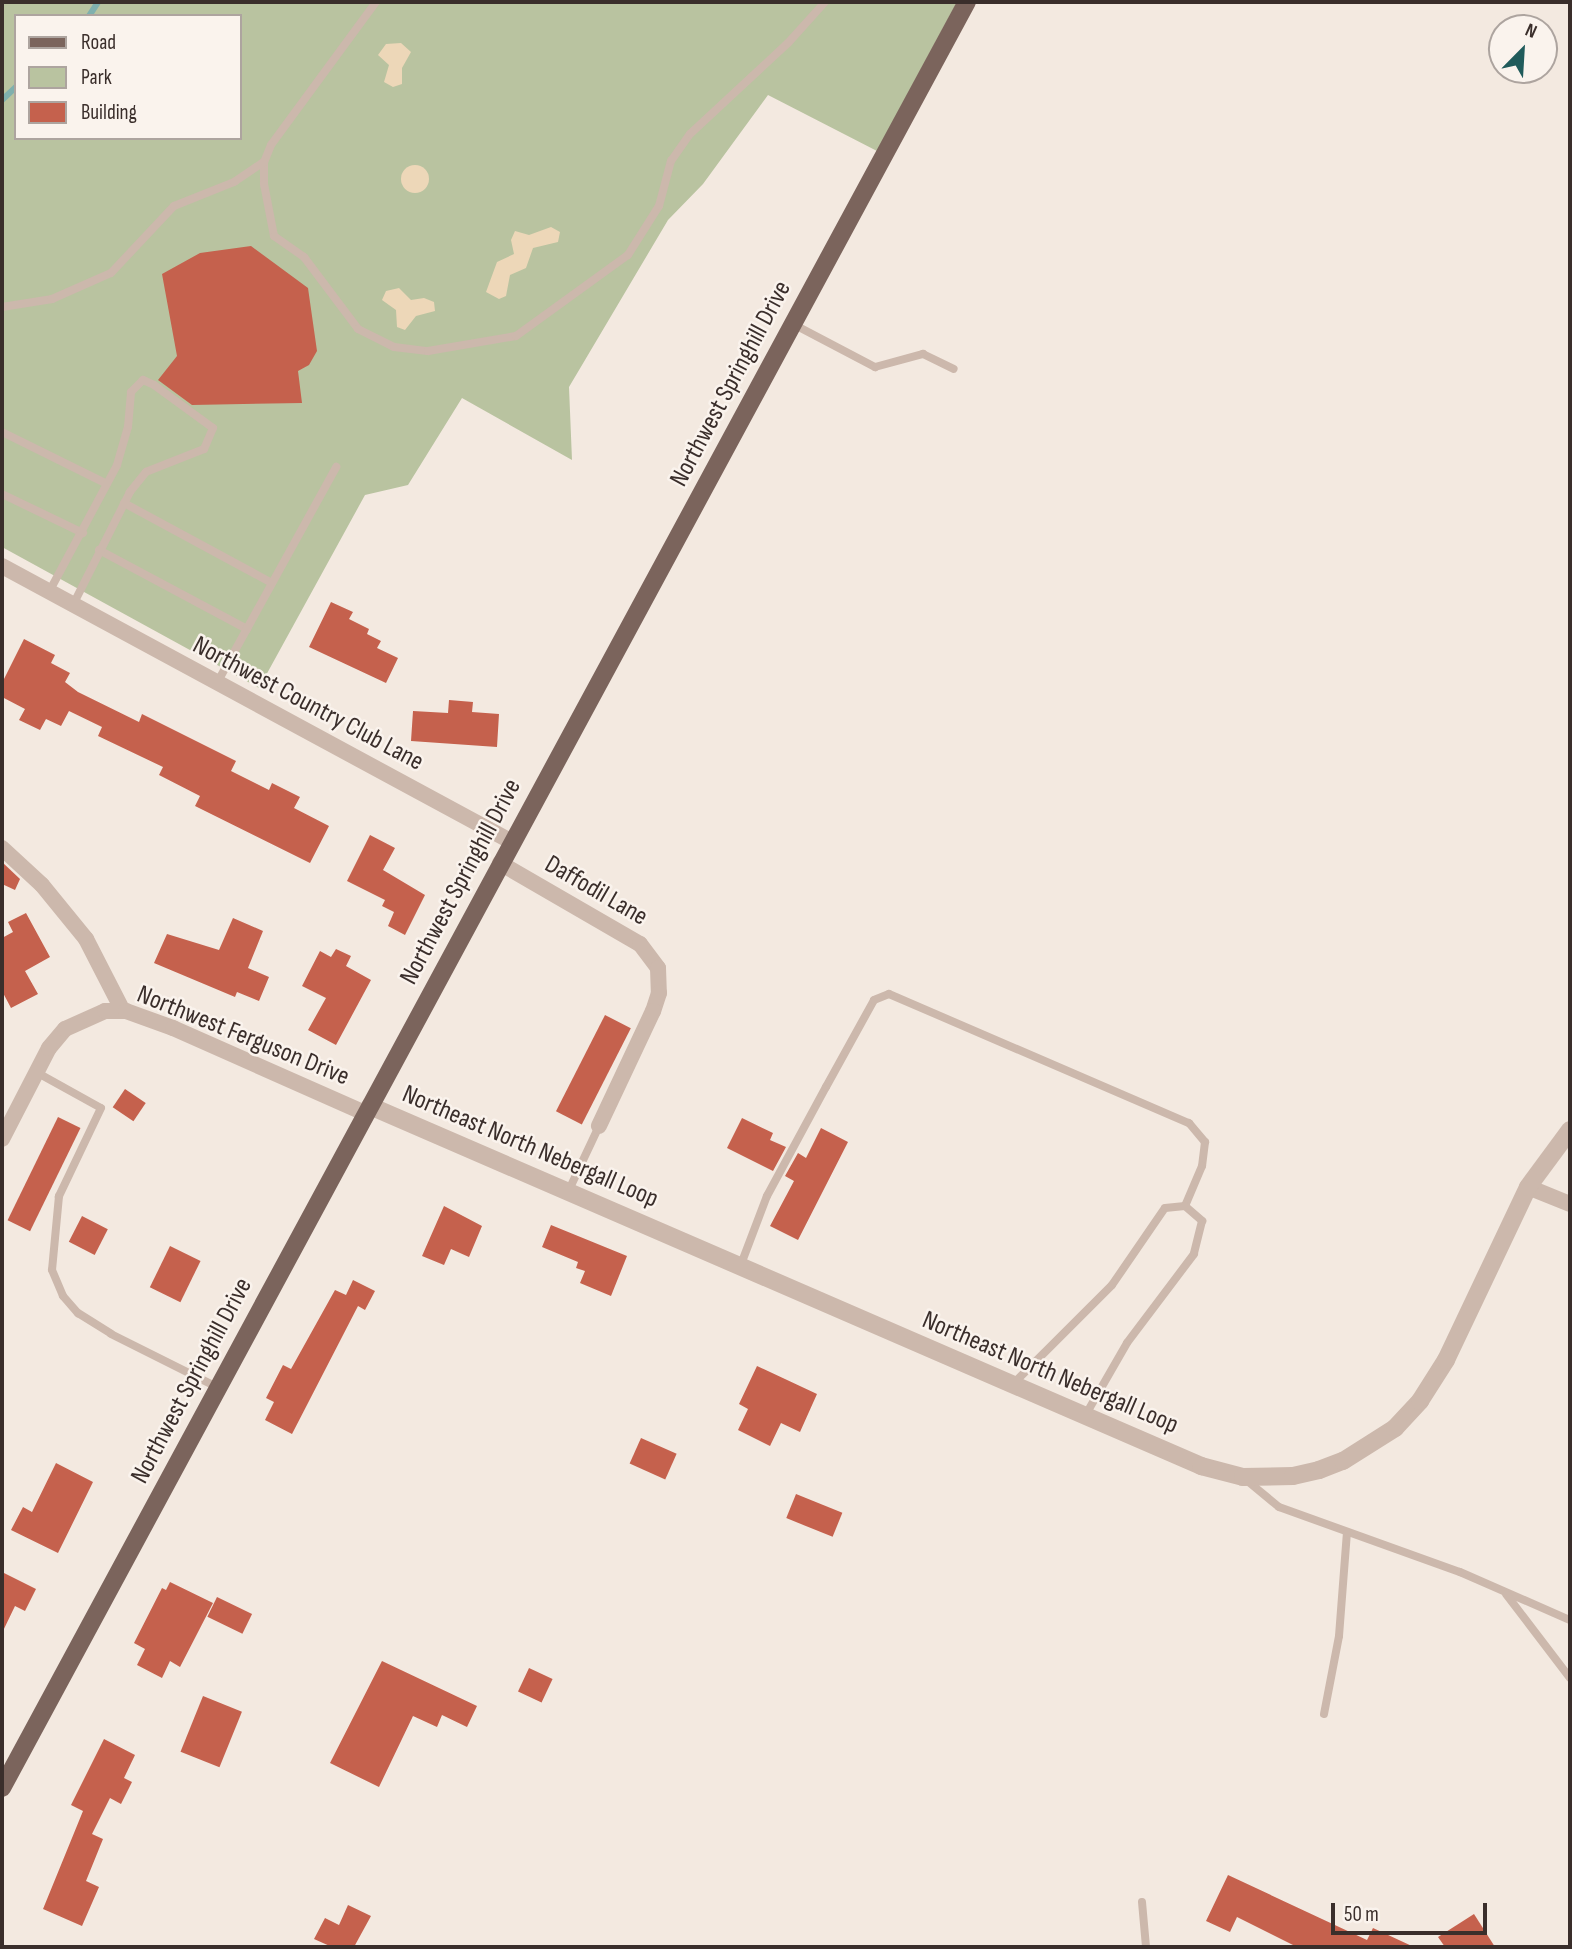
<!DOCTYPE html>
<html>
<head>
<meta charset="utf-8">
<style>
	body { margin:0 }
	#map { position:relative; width:1572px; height:1949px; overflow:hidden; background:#f3e9e0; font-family:"Sofia Sans Condensed",sans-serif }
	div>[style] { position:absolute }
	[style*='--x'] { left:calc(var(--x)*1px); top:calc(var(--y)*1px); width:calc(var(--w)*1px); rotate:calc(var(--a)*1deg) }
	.green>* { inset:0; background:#b9c3a0 }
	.sand>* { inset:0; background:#edd7b8 }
	.round { border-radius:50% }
	.stream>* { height:6px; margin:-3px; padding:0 3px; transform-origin:3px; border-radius:3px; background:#7fb0ae }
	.building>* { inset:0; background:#c5614d; transform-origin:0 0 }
	.service>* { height:8px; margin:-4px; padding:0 4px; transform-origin:4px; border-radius:4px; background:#ccb8ac }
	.minor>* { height:16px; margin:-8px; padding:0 8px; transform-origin:8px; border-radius:8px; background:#ccb8ac }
	.tertiary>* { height:18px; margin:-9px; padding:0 9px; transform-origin:9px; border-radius:9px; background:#ccb8ac }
	.primary>* { height:18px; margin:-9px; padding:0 9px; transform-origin:9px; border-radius:9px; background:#7b645c }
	span { translate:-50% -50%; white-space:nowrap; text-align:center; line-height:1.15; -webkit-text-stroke:5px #faf3ed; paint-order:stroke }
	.street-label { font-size:26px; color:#3a2e2b }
	.frame { position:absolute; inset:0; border:4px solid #3a2e2b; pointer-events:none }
	.legend { position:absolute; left:14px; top:14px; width:228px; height:126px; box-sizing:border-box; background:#faf3ed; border:2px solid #ada49f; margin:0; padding:9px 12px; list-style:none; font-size:21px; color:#3a2e2b }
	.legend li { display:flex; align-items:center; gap:14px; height:35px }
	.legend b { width:35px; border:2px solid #ada49f }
	.north { position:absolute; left:1488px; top:14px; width:70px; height:70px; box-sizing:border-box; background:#faf3ed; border:2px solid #ada49f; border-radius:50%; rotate:24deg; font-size:19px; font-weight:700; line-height:28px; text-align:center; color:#3a2e2b }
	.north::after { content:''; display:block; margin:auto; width:24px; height:32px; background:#205b5b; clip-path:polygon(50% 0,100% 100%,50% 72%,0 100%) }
	.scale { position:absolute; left:1331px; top:1903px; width:156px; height:32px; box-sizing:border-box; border:4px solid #3a2e2b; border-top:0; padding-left:9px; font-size:21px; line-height:24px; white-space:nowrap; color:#3a2e2b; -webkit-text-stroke:5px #faf3ed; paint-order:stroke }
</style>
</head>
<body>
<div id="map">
	<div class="green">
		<i style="clip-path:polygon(evenodd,2px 2px,957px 2px,877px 151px,768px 95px,703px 184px,668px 220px,569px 387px,572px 460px,462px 398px,408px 485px,365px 495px,259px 688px,2px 547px,2px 2px,16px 16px,240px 16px,240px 138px,16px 138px,16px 16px)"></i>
	</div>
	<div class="sand">
		<i style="clip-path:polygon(401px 43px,411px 52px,402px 68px,402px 84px,393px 87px,384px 82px,389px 65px,378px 55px,386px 44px)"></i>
		<i class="round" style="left:401px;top:165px;width:28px;height:28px"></i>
		<i style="clip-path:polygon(551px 227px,560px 232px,558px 242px,533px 248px,526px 268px,510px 275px,506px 296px,499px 299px,486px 292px,497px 262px,514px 254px,511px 240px,515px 231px,529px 235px)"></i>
		<i style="clip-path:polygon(399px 288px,411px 300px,424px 298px,434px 302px,435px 311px,416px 316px,405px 330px,397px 327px,396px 310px,382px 300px,386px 291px)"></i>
	</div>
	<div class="stream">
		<i style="--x:89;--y:16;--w:17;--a:-57"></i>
		<i style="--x:2;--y:100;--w:19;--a:-43"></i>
	</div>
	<div class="building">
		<i style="clip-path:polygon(251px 246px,308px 288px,317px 351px,309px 365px,298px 371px,302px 403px,192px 405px,158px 380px,177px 356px,162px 274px,200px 253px)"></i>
		<i style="clip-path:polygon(331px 602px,353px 612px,349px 619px,369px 629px,367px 634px,381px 641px,377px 648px,398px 658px,386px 683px,309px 647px)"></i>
		<i style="clip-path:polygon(24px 639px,55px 655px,51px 663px,70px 673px,65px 682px,78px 692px,139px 722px,142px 714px,236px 761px,231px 771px,269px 790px,272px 783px,300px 797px,294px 808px,329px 826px,310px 863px,195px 806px,200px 796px,159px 775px,163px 767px,98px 736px,102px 727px,69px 711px,61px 726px,46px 719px,40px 730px,19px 720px,25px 709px,2px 697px,2px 683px)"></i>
		<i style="clip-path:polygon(449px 700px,473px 702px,472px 712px,499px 714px,497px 747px,411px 741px,413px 711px,448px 713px)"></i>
		<i style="clip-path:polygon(370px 835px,395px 848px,383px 870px,425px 895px,405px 935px,388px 926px,394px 912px,382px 906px,385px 900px,347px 881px)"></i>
		<i style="clip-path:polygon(2px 862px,20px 879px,15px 890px,2px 884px)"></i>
		<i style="clip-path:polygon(26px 913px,50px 957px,25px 971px,38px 994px,11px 1008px,2px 991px,2px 938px,13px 932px,8px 922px)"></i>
		<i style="clip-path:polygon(233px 918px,263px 931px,248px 968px,269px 977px,259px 1001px,237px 992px,235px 997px,154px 963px,167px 934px,219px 950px)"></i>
		<i style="clip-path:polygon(336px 949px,351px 956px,346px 966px,371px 980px,336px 1045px,308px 1030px,326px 998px,302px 986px,320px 951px,331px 957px)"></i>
		<i style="left:605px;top:1015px;width:29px;height:108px;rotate:27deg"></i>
		<i style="left:125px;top:1089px;width:25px;height:22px;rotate:34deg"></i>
		<i style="left:58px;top:1117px;width:25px;height:115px;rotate:26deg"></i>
		<i style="clip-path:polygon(742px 1118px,773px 1133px,770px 1140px,786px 1147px,773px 1171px,727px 1148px)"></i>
		<i style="clip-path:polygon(821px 1128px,848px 1142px,798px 1240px,770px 1226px,794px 1181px,785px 1176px,798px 1153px,806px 1158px)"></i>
		<i style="clip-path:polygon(444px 1206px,482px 1226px,469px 1257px,451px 1249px,444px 1265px,422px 1256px)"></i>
		<i style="left:82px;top:1216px;width:29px;height:29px;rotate:27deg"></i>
		<i style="clip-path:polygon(551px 1225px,627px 1256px,611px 1296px,580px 1283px,585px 1271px,576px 1268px,578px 1262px,542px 1247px)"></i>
		<i style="left:170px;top:1246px;width:34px;height:46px;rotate:26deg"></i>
		<i style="clip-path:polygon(353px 1280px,375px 1291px,365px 1310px,358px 1306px,292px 1434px,265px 1420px,274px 1402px,266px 1398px,283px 1365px,291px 1369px,335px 1290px,346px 1295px)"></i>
		<i style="clip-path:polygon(757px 1366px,817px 1394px,800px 1432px,781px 1423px,770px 1446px,738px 1430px,748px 1409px,739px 1404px)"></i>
		<i style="left:641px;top:1438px;width:39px;height:28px;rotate:24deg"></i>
		<i style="clip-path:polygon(56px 1463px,93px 1482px,58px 1553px,11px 1530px,23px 1507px,32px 1512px)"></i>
		<i style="left:796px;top:1494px;width:50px;height:26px;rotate:22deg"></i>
		<i style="clip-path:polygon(2px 1572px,36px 1589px,25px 1611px,15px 1606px,2px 1633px)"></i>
		<i style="clip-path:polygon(170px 1582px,213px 1603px,180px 1667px,170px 1661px,162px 1678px,137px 1665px,145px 1649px,134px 1643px,162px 1588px,166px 1590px)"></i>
		<i style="left:217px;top:1597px;width:39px;height:22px;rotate:26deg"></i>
		<i style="clip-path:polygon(382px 1661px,477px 1706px,467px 1727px,442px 1715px,437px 1727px,413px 1716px,379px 1787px,330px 1763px)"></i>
		<i style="left:529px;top:1668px;width:26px;height:26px;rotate:25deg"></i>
		<i style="left:203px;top:1696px;width:42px;height:60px;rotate:22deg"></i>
		<i style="clip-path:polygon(104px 1739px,135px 1755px,124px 1778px,132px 1782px,121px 1804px,110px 1798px,92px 1834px,103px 1839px,86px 1881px,99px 1887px,82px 1926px,43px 1909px,83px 1811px,71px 1805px)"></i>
		<i style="clip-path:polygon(1228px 1875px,1367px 1940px,1373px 1928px,1414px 1947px,1297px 1947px,1237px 1917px,1230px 1932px,1206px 1921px)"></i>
		<i style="clip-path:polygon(348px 1905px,371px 1916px,354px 1947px,332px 1947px,314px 1939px,325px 1918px,339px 1925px)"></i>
		<i style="clip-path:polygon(1474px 1914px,1495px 1947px,1445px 1947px,1438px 1937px)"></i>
	</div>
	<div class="service">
		<i style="--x:376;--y:2;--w:177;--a:126.3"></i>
		<i style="--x:271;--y:145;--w:18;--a:112"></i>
		<i style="--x:264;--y:162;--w:22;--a:90"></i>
		<i style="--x:264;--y:184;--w:53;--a:79.1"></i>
		<i style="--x:274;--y:236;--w:37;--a:35"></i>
		<i style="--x:304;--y:257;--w:90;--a:53.1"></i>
		<i style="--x:358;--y:329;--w:40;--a:26.6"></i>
		<i style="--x:394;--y:347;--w:34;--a:7"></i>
		<i style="--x:428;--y:351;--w:89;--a:-9.7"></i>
		<i style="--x:516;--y:336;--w:138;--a:-35.9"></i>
		<i style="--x:628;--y:255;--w:58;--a:-57.7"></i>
		<i style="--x:659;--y:206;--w:47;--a:-75.1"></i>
		<i style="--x:671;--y:161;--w:33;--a:-55"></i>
		<i style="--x:690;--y:134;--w:134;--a:-42.9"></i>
		<i style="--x:788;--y:43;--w:55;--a:-47.9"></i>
		<i style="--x:2;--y:307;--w:51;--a:-9.1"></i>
		<i style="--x:52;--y:299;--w:64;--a:-23.8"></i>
		<i style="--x:111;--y:273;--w:92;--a:-46.8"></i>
		<i style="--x:174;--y:206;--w:65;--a:-21.8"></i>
		<i style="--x:234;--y:182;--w:36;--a:-34"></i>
		<i style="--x:793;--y:324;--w:93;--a:27.7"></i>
		<i style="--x:875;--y:367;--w:50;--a:-15.2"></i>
		<i style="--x:923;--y:354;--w:34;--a:26"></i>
		<i style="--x:2;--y:432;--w:117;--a:26.3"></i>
		<i style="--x:2;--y:494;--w:90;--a:25.7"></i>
		<i style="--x:124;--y:503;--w:168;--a:28.4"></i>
		<i style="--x:99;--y:550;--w:168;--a:28.1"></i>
		<i style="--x:49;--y:592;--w:144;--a:-61.8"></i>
		<i style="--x:117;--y:465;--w:40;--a:-74"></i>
		<i style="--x:128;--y:427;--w:35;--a:-85"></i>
		<i style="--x:131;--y:392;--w:17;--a:-45"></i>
		<i style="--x:143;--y:380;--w:12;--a:24"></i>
		<i style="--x:154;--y:385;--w:73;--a:36.1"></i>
		<i style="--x:213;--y:428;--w:23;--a:113"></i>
		<i style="--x:204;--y:449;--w:62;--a:158.4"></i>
		<i style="--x:146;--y:472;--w:26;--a:129"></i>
		<i style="--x:130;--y:492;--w:127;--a:116.8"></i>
		<i style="--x:217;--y:683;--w:247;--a:-61.1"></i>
		<i style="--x:36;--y:1072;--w:74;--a:29"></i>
		<i style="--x:101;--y:1108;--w:98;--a:115.5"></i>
		<i style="--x:59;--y:1196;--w:74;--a:95.4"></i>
		<i style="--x:52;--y:1270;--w:28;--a:67"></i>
		<i style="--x:63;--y:1296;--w:23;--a:49"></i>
		<i style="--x:78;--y:1313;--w:39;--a:32"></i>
		<i style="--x:111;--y:1334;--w:121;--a:26.6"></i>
		<i style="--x:568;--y:1192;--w:73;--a:-64.8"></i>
		<i style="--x:740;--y:1267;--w:76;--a:-69.2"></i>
		<i style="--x:767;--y:1196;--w:124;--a:-61.6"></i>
		<i style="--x:826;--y:1087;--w:99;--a:-61.1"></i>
		<i style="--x:874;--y:1000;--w:16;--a:-22"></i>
		<i style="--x:889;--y:994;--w:327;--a:23.3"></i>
		<i style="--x:1189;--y:1123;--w:25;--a:50"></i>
		<i style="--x:1205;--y:1142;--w:24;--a:97"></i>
		<i style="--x:1202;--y:1166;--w:43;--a:113"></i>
		<i style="--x:1012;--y:1385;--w:141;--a:-45"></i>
		<i style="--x:1112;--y:1285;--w:93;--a:-55.5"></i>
		<i style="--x:1165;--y:1208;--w:20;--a:-6"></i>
		<i style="--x:1185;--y:1206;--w:23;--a:41"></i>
		<i style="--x:1202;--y:1221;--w:34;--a:104"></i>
		<i style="--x:1194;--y:1254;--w:111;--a:127"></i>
		<i style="--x:1127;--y:1343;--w:84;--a:119.9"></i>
		<i style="--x:1245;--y:1479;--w:44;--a:39.5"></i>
		<i style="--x:1279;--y:1507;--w:192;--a:19.8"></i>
		<i style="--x:1460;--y:1572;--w:120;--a:23.6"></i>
		<i style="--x:1506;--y:1594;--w:106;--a:52.7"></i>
		<i style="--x:1324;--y:1714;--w:79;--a:-79.1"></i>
		<i style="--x:1339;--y:1636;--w:103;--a:-85.6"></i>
		<i style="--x:1142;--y:1902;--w:45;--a:84.9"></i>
	</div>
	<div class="minor">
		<i style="--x:2;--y:566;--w:580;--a:28.42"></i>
		<i style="--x:2;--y:848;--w:54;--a:42.8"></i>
		<i style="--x:42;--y:885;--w:70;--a:50.8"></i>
		<i style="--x:86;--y:939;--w:81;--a:62.8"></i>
		<i style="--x:500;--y:863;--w:162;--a:30.1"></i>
		<i style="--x:640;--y:944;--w:30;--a:53"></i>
		<i style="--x:658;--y:968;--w:25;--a:88"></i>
		<i style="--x:659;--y:993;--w:19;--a:108"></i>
		<i style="--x:653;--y:1011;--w:127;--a:115.2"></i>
		<i style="--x:2;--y:1139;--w:102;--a:-62.7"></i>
		<i style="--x:49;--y:1048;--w:25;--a:-50"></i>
		<i style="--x:65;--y:1029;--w:44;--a:-24.2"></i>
		<i style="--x:105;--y:1011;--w:21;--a:0"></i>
		<i style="--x:126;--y:1011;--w:50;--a:19.9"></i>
		<i style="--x:173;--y:1028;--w:210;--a:23.9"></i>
		<i style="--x:1528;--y:1187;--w:45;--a:22"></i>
	</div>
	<div class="tertiary">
		<i style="--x:370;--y:1106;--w:906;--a:23.42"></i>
		<i style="--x:1201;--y:1466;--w:43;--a:14.7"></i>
		<i style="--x:1243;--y:1477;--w:50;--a:-1.1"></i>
		<i style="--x:1293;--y:1476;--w:27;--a:-13"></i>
		<i style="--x:1319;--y:1470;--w:26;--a:-21"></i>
		<i style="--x:1343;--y:1461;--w:62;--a:-32.4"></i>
		<i style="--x:1395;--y:1428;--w:37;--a:-47"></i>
		<i style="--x:1420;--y:1401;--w:49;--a:-57.6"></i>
		<i style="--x:1446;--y:1360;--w:191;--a:-64.6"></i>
		<i style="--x:1528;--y:1187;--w:71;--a:-53.6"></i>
	</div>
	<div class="primary">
		<i style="--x:2;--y:1788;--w:2030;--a:-61.62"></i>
	</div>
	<div class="street-label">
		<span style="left:731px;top:384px;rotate:-62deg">Northwest Springhill Drive</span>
		<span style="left:308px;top:704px;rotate:28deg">Northwest Country Club Lane</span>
		<span style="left:461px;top:882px;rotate:-62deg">Northwest Springhill Drive</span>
		<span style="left:596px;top:891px;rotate:30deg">Daffodil Lane</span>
		<span style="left:243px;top:1036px;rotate:22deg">Northwest Ferguson Drive</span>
		<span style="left:530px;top:1147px;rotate:23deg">Northeast North Nebergall Loop</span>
		<span style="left:1050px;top:1373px;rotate:23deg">Northeast North Nebergall Loop</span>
		<span style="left:192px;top:1381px;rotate:-62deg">Northwest Springhill Drive</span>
	</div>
	<div class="frame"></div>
	<ul class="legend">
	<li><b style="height:9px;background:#7b645c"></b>Road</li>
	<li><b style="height:19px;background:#b9c3a0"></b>Park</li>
	<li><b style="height:19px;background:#c5614d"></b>Building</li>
	</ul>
	<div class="north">N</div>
	<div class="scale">50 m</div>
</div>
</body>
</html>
